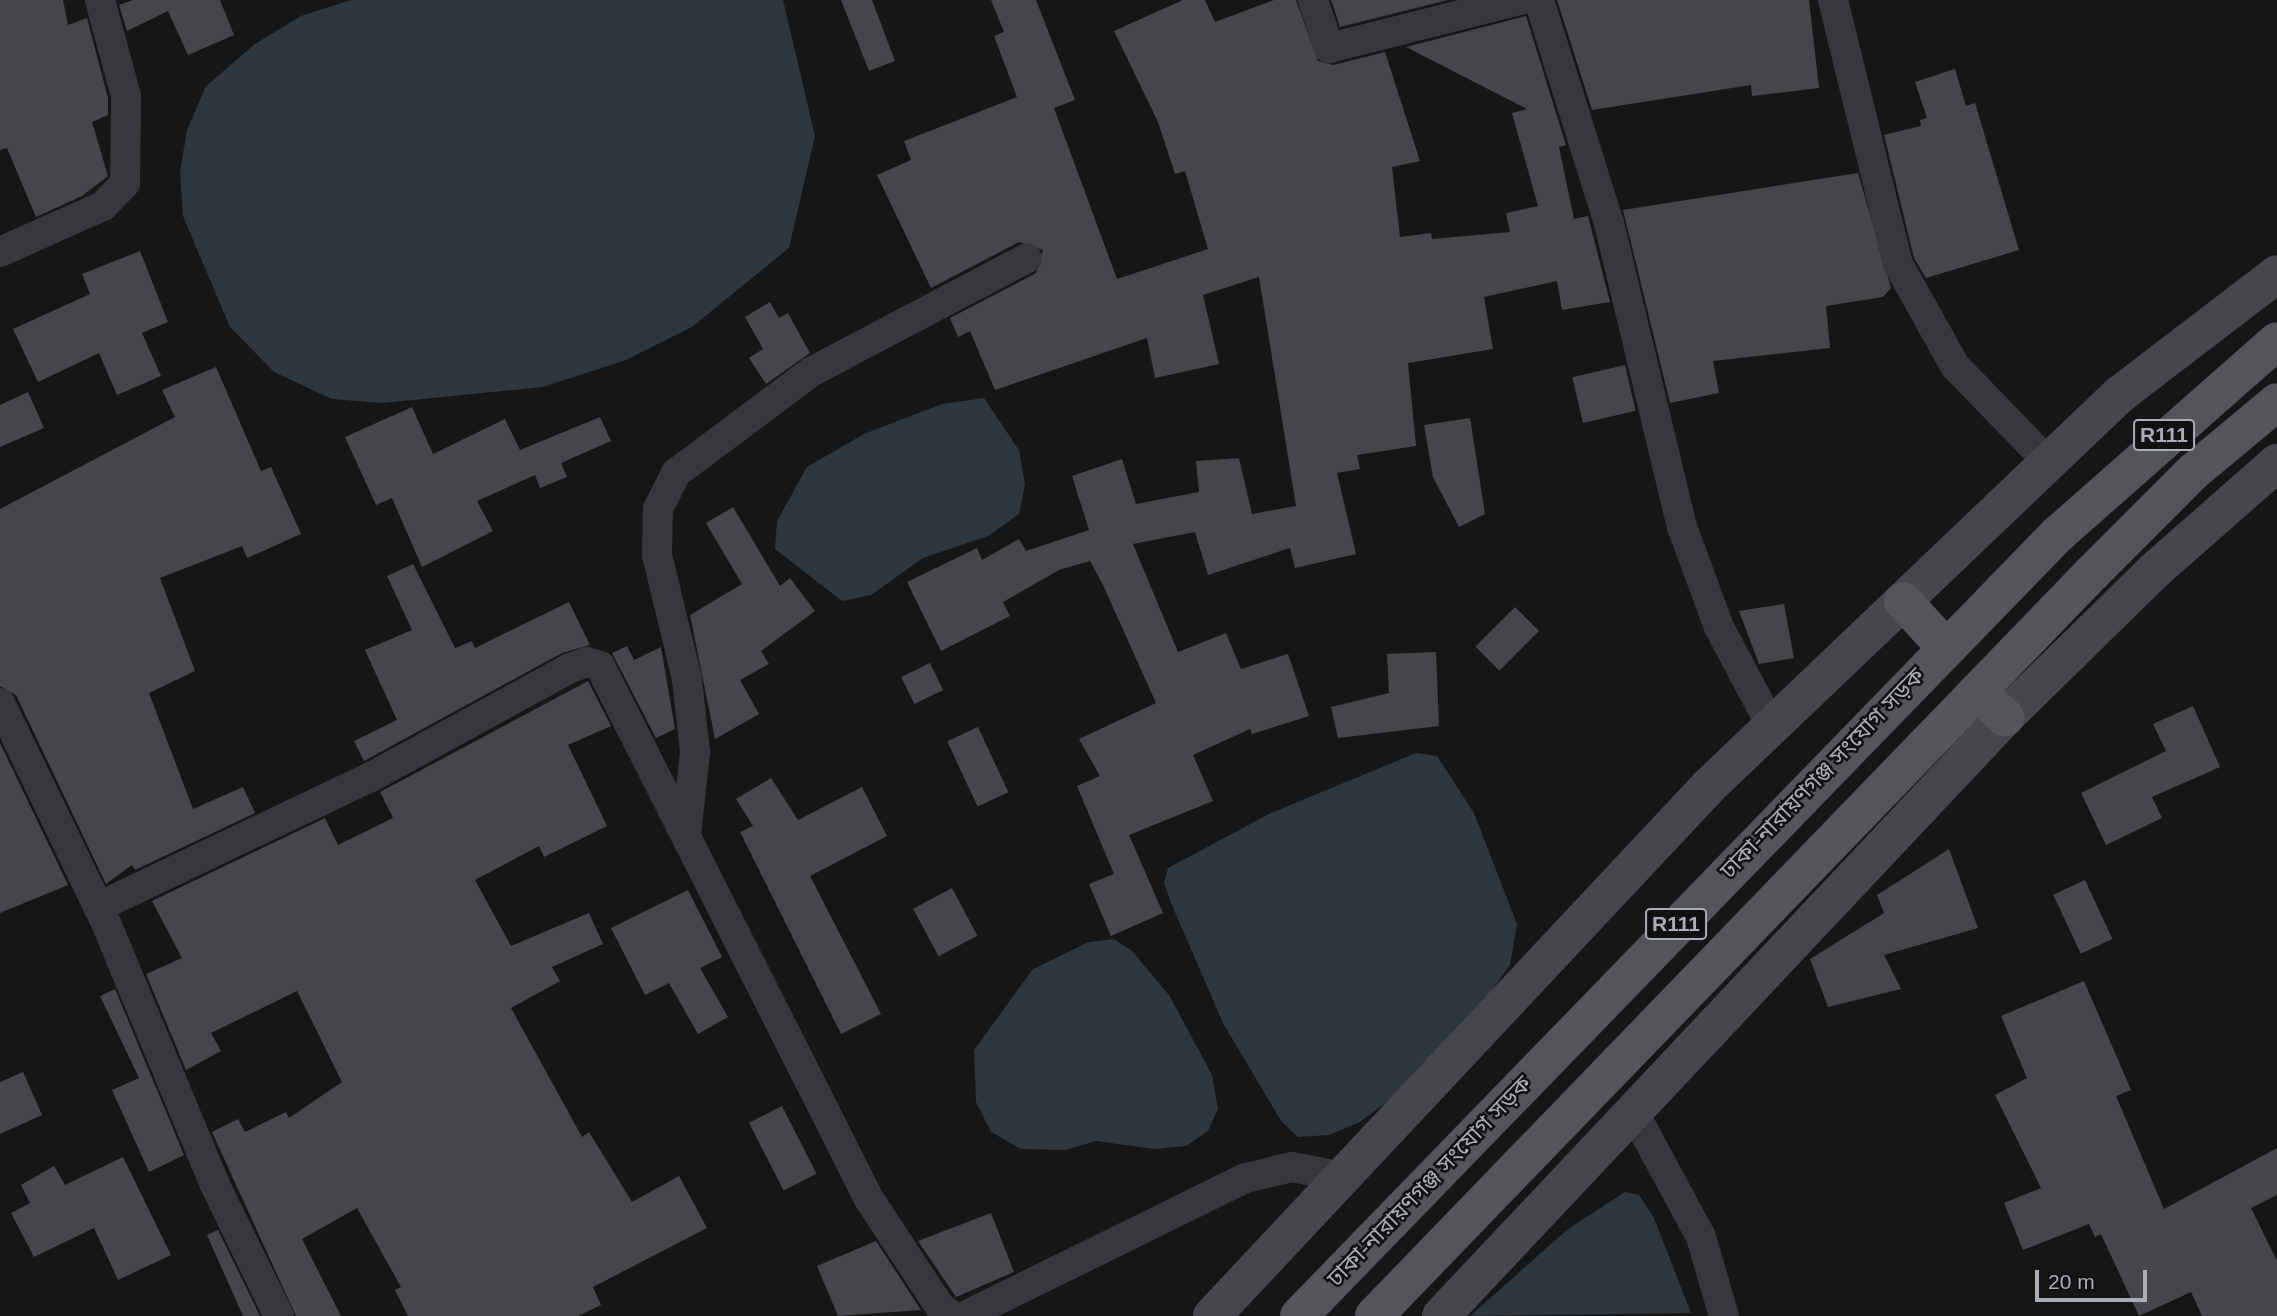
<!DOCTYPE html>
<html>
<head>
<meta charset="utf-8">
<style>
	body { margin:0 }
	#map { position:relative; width:2277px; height:1316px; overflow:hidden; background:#161617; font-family:Arial,"Noto Sans Bengali",sans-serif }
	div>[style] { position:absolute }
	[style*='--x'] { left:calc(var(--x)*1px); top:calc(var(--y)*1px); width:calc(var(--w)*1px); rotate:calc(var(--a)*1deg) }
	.water>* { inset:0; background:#2e373d }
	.building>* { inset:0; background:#45464a; transform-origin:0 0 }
	.street>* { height:30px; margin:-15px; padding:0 15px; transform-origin:15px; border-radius:15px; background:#37383c }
	.secondary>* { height:38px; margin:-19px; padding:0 19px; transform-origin:19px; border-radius:19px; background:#45474c }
	.primary>* { height:38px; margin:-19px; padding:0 19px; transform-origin:19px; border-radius:19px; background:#53555b }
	span { translate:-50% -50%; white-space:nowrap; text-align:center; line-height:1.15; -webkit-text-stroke:5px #111112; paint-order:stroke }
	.shield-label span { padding:2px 5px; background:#111112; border:2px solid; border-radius:5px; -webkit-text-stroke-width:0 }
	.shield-label { font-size:21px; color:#a8adb7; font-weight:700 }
	.street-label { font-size:23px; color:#a8adb7 }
	.scale { position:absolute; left:2035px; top:1270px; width:112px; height:32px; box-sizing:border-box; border:4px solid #a8adb7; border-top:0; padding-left:9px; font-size:21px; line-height:24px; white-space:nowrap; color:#a8adb7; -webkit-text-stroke:5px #111112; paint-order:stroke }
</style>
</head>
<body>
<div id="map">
	<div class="water">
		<i style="clip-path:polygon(351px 0,783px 0,815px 136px,789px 248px,692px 327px,626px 360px,543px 387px,382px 403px,332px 399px,274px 372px,230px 327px,183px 216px,180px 172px,187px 130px,206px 86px,255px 44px,301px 16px)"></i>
		<i style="clip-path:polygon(984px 398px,1019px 450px,1025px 484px,1019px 514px,988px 536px,923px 558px,871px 595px,842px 601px,775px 549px,777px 521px,807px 467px,864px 434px,942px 404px)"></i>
		<i style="clip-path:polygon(1416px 753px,1437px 756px,1474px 813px,1517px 924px,1510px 965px,1474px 1015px,1403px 1090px,1360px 1122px,1329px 1135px,1298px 1137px,1281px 1121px,1223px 1023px,1171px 903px,1164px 883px,1168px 868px,1271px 813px)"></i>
		<i style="clip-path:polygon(1114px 939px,1132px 951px,1169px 995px,1212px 1075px,1218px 1109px,1208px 1131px,1186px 1146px,1154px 1149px,1096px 1141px,1065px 1150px,1021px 1149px,991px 1132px,976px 1102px,974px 1050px,1033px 969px,1089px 942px)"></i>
		<i style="clip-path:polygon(1625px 1192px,1639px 1195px,1654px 1218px,1691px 1313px,1470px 1316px,1568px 1229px)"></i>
	</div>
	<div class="building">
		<i style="clip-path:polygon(0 0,63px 0,68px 25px,87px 18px,108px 98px,108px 115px,92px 122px,108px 176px,82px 196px,36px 217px,7px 148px,0 150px)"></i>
		<i style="clip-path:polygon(133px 0,220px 0,234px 35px,188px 55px,168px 11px,127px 31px,119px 5px)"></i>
		<i style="clip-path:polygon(841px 0,872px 0,895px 61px,869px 71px)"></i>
		<i style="clip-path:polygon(991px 0,1036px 0,1075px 100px,1054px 108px,1117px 279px,1208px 249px,1185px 171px,1175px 174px,1158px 122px,1114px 31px,1183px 0,1205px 0,1215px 22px,1274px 0,1296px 0,1318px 61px,1333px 65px,1385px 52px,1420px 161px,1392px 167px,1400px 237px,1431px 233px,1432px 239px,1510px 232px,1506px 213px,1538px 206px,1512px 113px,1527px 109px,1406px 47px,1526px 16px,1566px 145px,1559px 147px,1574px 219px,1588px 216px,1610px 302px,1562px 310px,1557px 281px,1484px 297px,1493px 349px,1408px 363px,1416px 446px,1357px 455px,1360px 469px,1337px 473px,1356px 554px,1295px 568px,1290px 548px,1208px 575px,1195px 532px,1133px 544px,1178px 652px,1226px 633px,1241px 669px,1288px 654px,1309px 716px,1252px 734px,1250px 729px,1193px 755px,1213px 801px,1129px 835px,1163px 913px,1111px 936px,1089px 884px,1114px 874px,1077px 786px,1100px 776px,1079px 739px,1156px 703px,1103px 585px,1090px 561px,1059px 570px,1003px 602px,1010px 616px,941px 651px,907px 582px,977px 548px,982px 560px,1019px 539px,1026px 551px,1089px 530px,1072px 476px,1122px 459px,1136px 504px,1199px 492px,1196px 461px,1239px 458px,1252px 514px,1296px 506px,1259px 277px,1203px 295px,1219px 364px,1155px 378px,1147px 338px,995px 390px,970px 331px,958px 337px,950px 318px,1036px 273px,1043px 250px,1019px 242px,931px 288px,877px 175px,911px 160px,904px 141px,1017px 97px,994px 36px,1004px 32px)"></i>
		<i style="clip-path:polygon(1331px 0,1448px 0,1340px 27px)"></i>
		<i style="clip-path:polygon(1557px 0,1809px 0,1819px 88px,1752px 96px,1751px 85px,1592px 110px)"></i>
		<i style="clip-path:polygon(1955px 69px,1966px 106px,1975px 103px,2019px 250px,1926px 278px,1914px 258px,1884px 135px,1921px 126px,1920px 120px,1927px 118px,1915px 82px)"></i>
		<i style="clip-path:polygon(1858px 173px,1891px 288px,1883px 297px,1826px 306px,1830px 348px,1713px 361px,1719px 393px,1670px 403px,1623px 210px)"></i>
		<i style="clip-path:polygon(140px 251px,168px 322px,142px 333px,161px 376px,117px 395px,99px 353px,38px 382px,13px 329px,90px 294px,82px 274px)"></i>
		<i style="clip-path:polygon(770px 302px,779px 318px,788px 313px,810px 353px,766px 384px,749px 358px,763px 349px,745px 317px)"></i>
		<i style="left:1625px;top:365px;width:47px;height:54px;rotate:77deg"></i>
		<i style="clip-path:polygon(216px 367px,261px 471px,271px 467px,301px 534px,247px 558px,242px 546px,160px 578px,195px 671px,149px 693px,193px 809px,243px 787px,255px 813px,135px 870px,132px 865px,106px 884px,16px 695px,0 686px,0 509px,175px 417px,162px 390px)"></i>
		<i style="clip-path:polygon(28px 392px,44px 428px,0 447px,0 405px)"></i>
		<i style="clip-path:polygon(412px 407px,433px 454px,505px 419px,520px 450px,600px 417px,611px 441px,561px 463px,567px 477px,540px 488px,535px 475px,477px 501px,493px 531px,422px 567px,392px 498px,376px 505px,345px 437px)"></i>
		<i style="clip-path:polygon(1470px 418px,1485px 514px,1459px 527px,1433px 477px,1424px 425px)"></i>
		<i style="clip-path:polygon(733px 507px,780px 586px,790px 578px,815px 611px,761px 651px,769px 664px,740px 680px,759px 714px,715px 739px,690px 615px,742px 584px,706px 523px)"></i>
		<i style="clip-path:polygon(413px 564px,455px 648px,472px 641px,475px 648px,569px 602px,590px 645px,562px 653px,364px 761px,354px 741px,397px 720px,365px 650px,412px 630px,387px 576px)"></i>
		<i style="clip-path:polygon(1784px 604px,1794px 658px,1759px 664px,1739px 611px)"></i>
		<i style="left:1515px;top:607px;width:34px;height:56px;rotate:45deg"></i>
		<i style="clip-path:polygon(627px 646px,634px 660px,661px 647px,675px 729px,656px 738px,612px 653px)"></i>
		<i style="clip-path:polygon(1436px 652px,1439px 726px,1338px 738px,1331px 707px,1389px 693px,1387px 654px)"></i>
		<i style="left:930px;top:663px;width:30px;height:32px;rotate:64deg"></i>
		<i style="clip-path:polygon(588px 681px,611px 726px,568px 745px,607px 826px,544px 857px,539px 846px,475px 880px,511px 946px,589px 913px,603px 944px,552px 967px,560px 981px,511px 1008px,582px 1137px,589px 1132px,632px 1202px,679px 1176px,707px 1228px,593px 1287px,601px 1305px,578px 1316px,408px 1316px,395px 1290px,401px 1287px,357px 1208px,302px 1239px,341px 1316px,296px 1316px,212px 1132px,238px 1119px,245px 1132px,286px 1112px,289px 1118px,342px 1082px,297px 991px,211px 1033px,221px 1051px,186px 1070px,146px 974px,182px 958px,152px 901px,325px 818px,338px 845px,393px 818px,380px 792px)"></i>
		<i style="clip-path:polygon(2193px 706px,2220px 767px,2152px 797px,2162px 818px,2106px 845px,2081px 793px,2166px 751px,2153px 724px)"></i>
		<i style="left:978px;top:727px;width:72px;height:34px;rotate:65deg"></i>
		<i style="clip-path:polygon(0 743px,68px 885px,0 913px)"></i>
		<i style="clip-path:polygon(771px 778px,798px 820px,862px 787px,887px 836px,810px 876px,881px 1014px,841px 1034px,740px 832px,753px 826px,736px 799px)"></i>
		<i style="clip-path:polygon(1949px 849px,1978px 928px,1884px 955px,1901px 989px,1828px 1007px,1810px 959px,1884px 913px,1877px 895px)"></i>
		<i style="left:2085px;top:880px;width:65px;height:35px;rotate:65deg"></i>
		<i style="left:952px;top:888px;width:54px;height:44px;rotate:62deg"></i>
		<i style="clip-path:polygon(688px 890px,722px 957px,700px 968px,728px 1017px,698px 1034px,669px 983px,645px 995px,611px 928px)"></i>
		<i style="clip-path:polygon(2084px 981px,2131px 1090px,2116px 1096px,2164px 1209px,2277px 1148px,2277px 1195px,2251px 1208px,2277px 1261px,2277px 1316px,2202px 1316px,2191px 1292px,2139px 1316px,2101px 1234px,2095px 1237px,2089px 1224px,2023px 1250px,2004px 1203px,2041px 1188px,1995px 1095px,2027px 1078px,2001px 1016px)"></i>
		<i style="clip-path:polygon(115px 989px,184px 1155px,149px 1172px,112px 1090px,139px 1078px,100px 996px)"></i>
		<i style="clip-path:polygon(23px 1072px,42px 1115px,0 1134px,0 1082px)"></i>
		<i style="left:782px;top:1106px;width:76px;height:37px;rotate:63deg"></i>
		<i style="clip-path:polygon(123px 1157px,171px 1255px,118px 1280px,94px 1228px,34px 1257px,11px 1213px,30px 1203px,21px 1185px,54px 1166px,65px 1185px)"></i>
		<i style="clip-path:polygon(991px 1213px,1014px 1272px,956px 1297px,918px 1241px)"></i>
		<i style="clip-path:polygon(218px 1230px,260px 1316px,243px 1316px,207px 1235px)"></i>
		<i style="clip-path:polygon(876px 1241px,921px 1310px,838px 1316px,817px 1266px)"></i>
	</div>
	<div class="street">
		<i style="--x:1313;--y:0;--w:51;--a:71.6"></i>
		<i style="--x:1329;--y:48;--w:197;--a:-14.1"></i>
		<i style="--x:1539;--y:0;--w:234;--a:72.6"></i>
		<i style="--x:1609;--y:223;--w:313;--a:76.5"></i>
		<i style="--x:1682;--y:527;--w:107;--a:69.7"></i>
		<i style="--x:1719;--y:627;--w:113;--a:62.1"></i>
		<i style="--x:1833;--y:0;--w:272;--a:76.2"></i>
		<i style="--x:1898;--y:264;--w:117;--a:60.8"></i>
		<i style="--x:1955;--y:366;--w:134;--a:45.9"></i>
		<i style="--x:0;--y:252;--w:113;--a:-24.1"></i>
		<i style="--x:103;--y:206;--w:32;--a:-46"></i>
		<i style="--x:125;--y:183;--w:87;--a:-89.3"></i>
		<i style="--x:126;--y:96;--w:99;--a:-105.2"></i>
		<i style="--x:0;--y:703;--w:244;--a:64.3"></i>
		<i style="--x:106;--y:923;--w:282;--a:67.4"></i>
		<i style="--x:214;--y:1183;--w:148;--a:64"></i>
		<i style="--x:686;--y:835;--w:83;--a:-83.8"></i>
		<i style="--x:695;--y:752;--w:73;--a:-96.3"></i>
		<i style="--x:687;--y:679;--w:128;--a:-103.6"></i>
		<i style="--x:657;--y:555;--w:46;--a:-88.8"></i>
		<i style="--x:658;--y:509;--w:40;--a:-63.4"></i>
		<i style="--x:676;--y:473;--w:169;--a:-36.8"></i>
		<i style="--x:811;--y:372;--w:244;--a:-27.8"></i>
		<i style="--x:98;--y:907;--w:302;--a:-25.5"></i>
		<i style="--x:371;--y:777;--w:227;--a:-28.7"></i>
		<i style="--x:570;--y:668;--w:18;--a:-19"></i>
		<i style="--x:587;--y:662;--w:14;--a:17"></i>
		<i style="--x:600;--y:666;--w:597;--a:63.22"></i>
		<i style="--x:869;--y:1199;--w:129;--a:56.7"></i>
		<i style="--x:940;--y:1307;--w:16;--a:35"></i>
		<i style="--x:1634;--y:1113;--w:141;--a:61.6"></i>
		<i style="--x:1701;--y:1237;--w:82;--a:73.8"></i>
		<i style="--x:965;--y:1316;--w:313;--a:-26.2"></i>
		<i style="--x:1246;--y:1178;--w:47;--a:-13.4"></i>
		<i style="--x:1292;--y:1167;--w:52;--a:11.1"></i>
	</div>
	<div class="secondary">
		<i style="--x:1212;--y:1316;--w:727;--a:-46.84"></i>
		<i style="--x:1709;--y:786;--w:567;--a:-43.64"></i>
		<i style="--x:2119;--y:395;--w:199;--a:-37.4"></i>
		<i style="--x:1441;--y:1316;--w:823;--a:-46.72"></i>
		<i style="--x:2005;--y:717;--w:209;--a:-44.4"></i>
		<i style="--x:2154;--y:571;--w:164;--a:-41.3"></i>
	</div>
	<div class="primary">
		<i style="--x:1903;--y:601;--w:62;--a:47.6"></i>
		<i style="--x:1977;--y:692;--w:38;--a:42"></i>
		<i style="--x:1299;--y:1316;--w:1088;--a:-45.86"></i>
		<i style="--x:2057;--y:535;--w:293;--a:-41.4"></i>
		<i style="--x:1374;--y:1316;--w:1032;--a:-45.98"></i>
		<i style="--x:2091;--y:574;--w:144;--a:-45"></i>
		<i style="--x:2193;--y:472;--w:109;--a:-39.8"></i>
	</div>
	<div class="shield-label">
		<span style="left:2164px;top:435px">R111</span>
		<span style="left:1676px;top:924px">R111</span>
	</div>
	<div class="street-label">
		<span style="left:1822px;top:773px;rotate:-46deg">ঢাকা-নারায়ণগঞ্জ সংযোগ সড়ক</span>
		<span style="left:1429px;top:1181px;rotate:-46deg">ঢাকা-নারায়ণগঞ্জ সংযোগ সড়ক</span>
	</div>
	<div class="scale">20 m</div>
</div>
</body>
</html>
